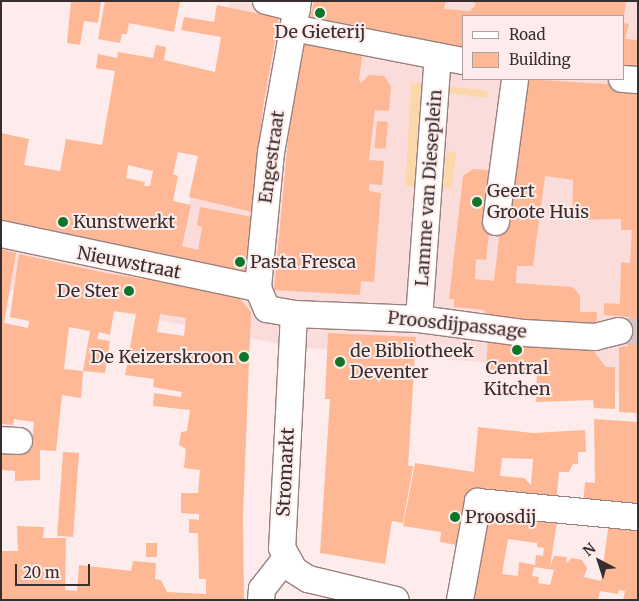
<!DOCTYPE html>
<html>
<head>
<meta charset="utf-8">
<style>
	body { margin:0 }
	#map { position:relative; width:639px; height:601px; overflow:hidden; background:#fdeceb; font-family:Merriweather,serif }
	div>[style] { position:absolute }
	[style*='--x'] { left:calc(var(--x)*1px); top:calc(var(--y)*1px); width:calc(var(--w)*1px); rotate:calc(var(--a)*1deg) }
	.built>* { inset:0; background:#fadddb }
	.green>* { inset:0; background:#fcd7aa; transform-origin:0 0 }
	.building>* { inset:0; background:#feb895; transform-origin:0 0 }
	.minor-tunnel>* { height:26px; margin-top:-13px; transform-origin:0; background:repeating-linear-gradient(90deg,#d6c6c5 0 26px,transparent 0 39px) }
	.roads { filter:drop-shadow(1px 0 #99807e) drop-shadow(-1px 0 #99807e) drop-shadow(0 1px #99807e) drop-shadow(0 -1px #99807e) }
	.minor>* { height:26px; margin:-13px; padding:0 13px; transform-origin:13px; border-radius:13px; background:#fff }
	.dots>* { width:14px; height:14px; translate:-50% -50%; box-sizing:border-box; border:2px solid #fdeceb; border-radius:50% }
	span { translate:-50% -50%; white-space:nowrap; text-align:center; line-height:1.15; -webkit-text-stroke:4px #fdeceb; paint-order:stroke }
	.poi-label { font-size:18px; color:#382e2d }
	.left { translate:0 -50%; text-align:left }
	.right { translate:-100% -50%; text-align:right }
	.street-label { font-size:18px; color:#382e2d }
	.frame { position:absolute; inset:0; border:2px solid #382e2d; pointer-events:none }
	.legend { position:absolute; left:462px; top:15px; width:162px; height:65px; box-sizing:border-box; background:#fdeceb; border:1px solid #aea09f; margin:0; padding:6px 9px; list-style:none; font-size:15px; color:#382e2d }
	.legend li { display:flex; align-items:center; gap:10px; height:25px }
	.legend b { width:25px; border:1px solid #aea09f }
	.north { position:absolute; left:574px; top:536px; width:50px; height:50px; -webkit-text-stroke:4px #fdeceb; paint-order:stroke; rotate:320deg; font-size:14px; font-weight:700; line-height:20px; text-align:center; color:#382e2d }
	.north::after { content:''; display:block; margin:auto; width:18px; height:22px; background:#382e2d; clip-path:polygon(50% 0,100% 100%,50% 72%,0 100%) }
	.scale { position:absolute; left:15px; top:564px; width:75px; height:22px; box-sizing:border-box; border:2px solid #382e2d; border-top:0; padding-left:6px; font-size:15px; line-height:18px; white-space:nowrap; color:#382e2d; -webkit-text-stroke:4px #fdeceb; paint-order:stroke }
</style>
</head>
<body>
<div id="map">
	<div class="built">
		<i style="clip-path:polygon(evenodd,230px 1px,638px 1px,638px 426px,630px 402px,591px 371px,295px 347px,1px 289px,1px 170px,189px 205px,230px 1px,463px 16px,623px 16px,623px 79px,463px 79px,463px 16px)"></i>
	</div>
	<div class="green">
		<i style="left:411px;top:83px;width:18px;height:103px;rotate:3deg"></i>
		<i style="left:447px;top:86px;width:41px;height:7px;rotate:7deg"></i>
		<i style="left:447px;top:151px;width:9px;height:37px;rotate:6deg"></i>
	</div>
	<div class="building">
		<i style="clip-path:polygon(71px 1px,101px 1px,98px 23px,84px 21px,80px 45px,67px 43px)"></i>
		<i style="clip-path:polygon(105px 1px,180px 1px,174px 32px,129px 23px,127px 34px,122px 34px,120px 43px,98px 39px)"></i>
		<i style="clip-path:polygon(314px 1px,446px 1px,444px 9px,470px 11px,476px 4px,472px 1px,626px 1px,624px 16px,463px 16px,463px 51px,309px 22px)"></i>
		<i style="clip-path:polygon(evenodd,217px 5px,279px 18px,263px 107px,252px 212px,189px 197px,198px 156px,178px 152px,173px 174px,178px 176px,173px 201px,191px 205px,182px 246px,198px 250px,202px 227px,197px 225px,200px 207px,252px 217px,248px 269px,242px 273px,1px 220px,1px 133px,29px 139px,24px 165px,60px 171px,66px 139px,102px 145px,115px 71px,96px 68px,98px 54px,117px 58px,118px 52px,153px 58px,156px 45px,166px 47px,164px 60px,215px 72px,221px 37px,181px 30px,184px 17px,214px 22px,217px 5px,128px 165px,153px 171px,150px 186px,144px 186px,145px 182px,126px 178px,128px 165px)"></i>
		<i style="clip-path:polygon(623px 23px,629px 24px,625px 39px,638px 40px,638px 74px,623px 73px)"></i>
		<i style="clip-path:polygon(304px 41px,362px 56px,359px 80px,361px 83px,369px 75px,384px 76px,391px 86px,389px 111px,375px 110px,369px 160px,384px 161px,382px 185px,369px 184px,369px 191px,381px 193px,374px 282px,361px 281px,360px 295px,274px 290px,290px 118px)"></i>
		<i style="clip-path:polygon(526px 79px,638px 86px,638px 413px,619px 412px,619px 347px,628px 346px,629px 317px,604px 315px,604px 303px,620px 304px,621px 262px,630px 263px,632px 230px,621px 230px,621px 219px,572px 220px,573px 180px,545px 176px,533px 266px,517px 266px,516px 283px,572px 287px,580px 295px,580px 312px,597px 312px,596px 332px,491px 323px,484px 310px,454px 307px,454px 299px,449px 299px,463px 176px,473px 169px,487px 170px,495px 180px,486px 260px,476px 259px,475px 279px,494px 281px,499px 238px,506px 227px)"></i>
		<i style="left:377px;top:121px;width:11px;height:27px;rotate:5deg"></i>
		<i style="clip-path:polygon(evenodd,1px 249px,16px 253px,4px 323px,28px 328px,29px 321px,10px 317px,19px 254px,101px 272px,237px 295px,251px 312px,243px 516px,244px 600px,1px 600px,1px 551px,18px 551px,17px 526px,44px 527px,43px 538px,66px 538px,65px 590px,77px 591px,79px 565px,131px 571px,133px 561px,156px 563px,155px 579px,161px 580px,167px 592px,206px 594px,206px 579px,199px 579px,198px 533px,189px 533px,189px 519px,199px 520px,199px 514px,181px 513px,181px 493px,198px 493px,200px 470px,184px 468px,186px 449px,179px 445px,181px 432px,187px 431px,190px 410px,153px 406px,154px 393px,181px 397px,182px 392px,153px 387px,154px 379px,125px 375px,136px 314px,114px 311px,110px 335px,99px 332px,97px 339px,110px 341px,105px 373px,83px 371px,90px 331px,69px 327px,64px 369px,83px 371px,81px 398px,62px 395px,56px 451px,40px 450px,40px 480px,15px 481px,15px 471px,1px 470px,1px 447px,32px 449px,34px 422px,14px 419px,13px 425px,1px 424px,1px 249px,160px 314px,186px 318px,184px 336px,157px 332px,160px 314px)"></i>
		<i style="clip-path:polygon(328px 333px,416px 337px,408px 466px,413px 466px,403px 523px,392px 521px,385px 564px,320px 553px,330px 399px,325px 399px)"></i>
		<i style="clip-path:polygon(488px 337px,595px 345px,595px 353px,606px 367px,615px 367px,615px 409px,594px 408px,593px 400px,536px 402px,537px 373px,486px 369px)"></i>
		<i style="clip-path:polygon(594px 419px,638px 422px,638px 511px,583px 505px,585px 482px,595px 483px)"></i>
		<i style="clip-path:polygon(evenodd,478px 427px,533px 433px,585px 430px,586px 452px,578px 452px,578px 464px,573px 464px,569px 472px,559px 472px,556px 504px,471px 495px,462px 546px,440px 542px,441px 532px,403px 526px,415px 463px,474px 472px,478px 427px,502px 458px,533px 459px,531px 485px,524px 478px,500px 476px,502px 458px)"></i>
		<i style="left:63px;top:452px;width:16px;height:84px;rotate:4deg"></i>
		<i style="clip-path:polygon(evenodd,480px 513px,558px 515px,550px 567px,554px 556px,567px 557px,566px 563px,572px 558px,582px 560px,587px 568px,584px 577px,601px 581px,609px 521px,638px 524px,638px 600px,623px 600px,625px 591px,619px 590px,618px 594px,600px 591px,598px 600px,468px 600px,480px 513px,508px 539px,537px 543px,537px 547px,544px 548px,543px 556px,536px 555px,535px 565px,519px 562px,518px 576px,502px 574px,508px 539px,480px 513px,534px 567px,554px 570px,550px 585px,538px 583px,539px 577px,532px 576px,534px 567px)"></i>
		<i style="left:146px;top:543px;width:11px;height:14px"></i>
	</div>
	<div class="minor-tunnel">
		<i style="--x:619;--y:331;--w:19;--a:3"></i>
	</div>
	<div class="roads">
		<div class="minor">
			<i style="--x:266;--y:1;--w:32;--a:14"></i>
			<i style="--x:298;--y:1;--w:153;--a:100.1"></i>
			<i style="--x:271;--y:152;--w:137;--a:95.5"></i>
			<i style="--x:258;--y:288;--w:23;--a:67"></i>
			<i style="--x:267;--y:309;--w:27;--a:10"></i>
			<i style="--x:294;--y:314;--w:125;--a:2.3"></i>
			<i style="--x:419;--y:319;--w:106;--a:7.6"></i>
			<i style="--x:524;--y:333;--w:71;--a:3.2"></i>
			<i style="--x:595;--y:337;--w:25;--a:-14"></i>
			<i style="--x:293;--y:28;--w:173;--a:11"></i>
			<i style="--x:622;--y:79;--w:16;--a:4"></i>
			<i style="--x:496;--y:222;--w:144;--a:-82.4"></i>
			<i style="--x:1;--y:234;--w:263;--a:11.9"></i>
			<i style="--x:294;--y:314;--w:234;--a:92.9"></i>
			<i style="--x:282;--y:548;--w:25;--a:61"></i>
			<i style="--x:294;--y:570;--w:17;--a:33"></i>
			<i style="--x:308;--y:579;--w:90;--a:13.4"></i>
			<i style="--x:419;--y:319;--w:263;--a:-85.9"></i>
			<i style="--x:1;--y:440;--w:18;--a:3"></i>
			<i style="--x:261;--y:600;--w:11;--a:-85"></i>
			<i style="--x:262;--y:589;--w:39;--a:-52"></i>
			<i style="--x:460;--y:600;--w:100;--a:-79.6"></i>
			<i style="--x:478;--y:502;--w:161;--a:5.4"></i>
		</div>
	</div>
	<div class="dots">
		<i style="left:320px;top:13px;background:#0e7628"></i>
		<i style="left:477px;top:202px;background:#0e7628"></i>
		<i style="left:63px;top:222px;background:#0e7628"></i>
		<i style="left:240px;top:262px;background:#0e7628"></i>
		<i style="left:129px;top:291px;background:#0e7628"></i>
		<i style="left:517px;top:350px;background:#0e7628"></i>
		<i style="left:244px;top:357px;background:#0e7628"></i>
		<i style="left:340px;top:362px;background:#0e7628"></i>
		<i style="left:455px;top:517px;background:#0e7628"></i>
	</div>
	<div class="poi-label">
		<span style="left:320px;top:32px">De Gieterij</span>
		<span class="left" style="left:487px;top:202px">Geert<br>Groote Huis</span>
		<span class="left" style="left:73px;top:222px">Kunstwerkt</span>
		<span class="left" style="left:250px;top:262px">Pasta Fresca</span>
		<span class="right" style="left:119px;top:291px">De Ster</span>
		<span class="left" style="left:350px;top:362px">de Bibliotheek<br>Deventer</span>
		<span class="right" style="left:234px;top:357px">De Keizerskroon</span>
		<span style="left:517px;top:379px">Central<br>Kitchen</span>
		<span class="left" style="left:465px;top:517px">Proosdij</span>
	</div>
	<div class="street-label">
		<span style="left:272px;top:157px;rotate:-82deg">Engestraat</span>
		<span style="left:429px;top:188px;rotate:-86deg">Lamme van Dieseplein</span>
		<span style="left:129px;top:263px;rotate:11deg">Nieuwstraat</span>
		<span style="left:457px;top:325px;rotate:6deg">Proosdijpassage</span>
		<span style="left:286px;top:472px;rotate:-87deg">Stromarkt</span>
	</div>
	<div class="frame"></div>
	<ul class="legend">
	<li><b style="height:6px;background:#fff"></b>Road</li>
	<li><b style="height:14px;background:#feb895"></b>Building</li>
	</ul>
	<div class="north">N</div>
	<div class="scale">20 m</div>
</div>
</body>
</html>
